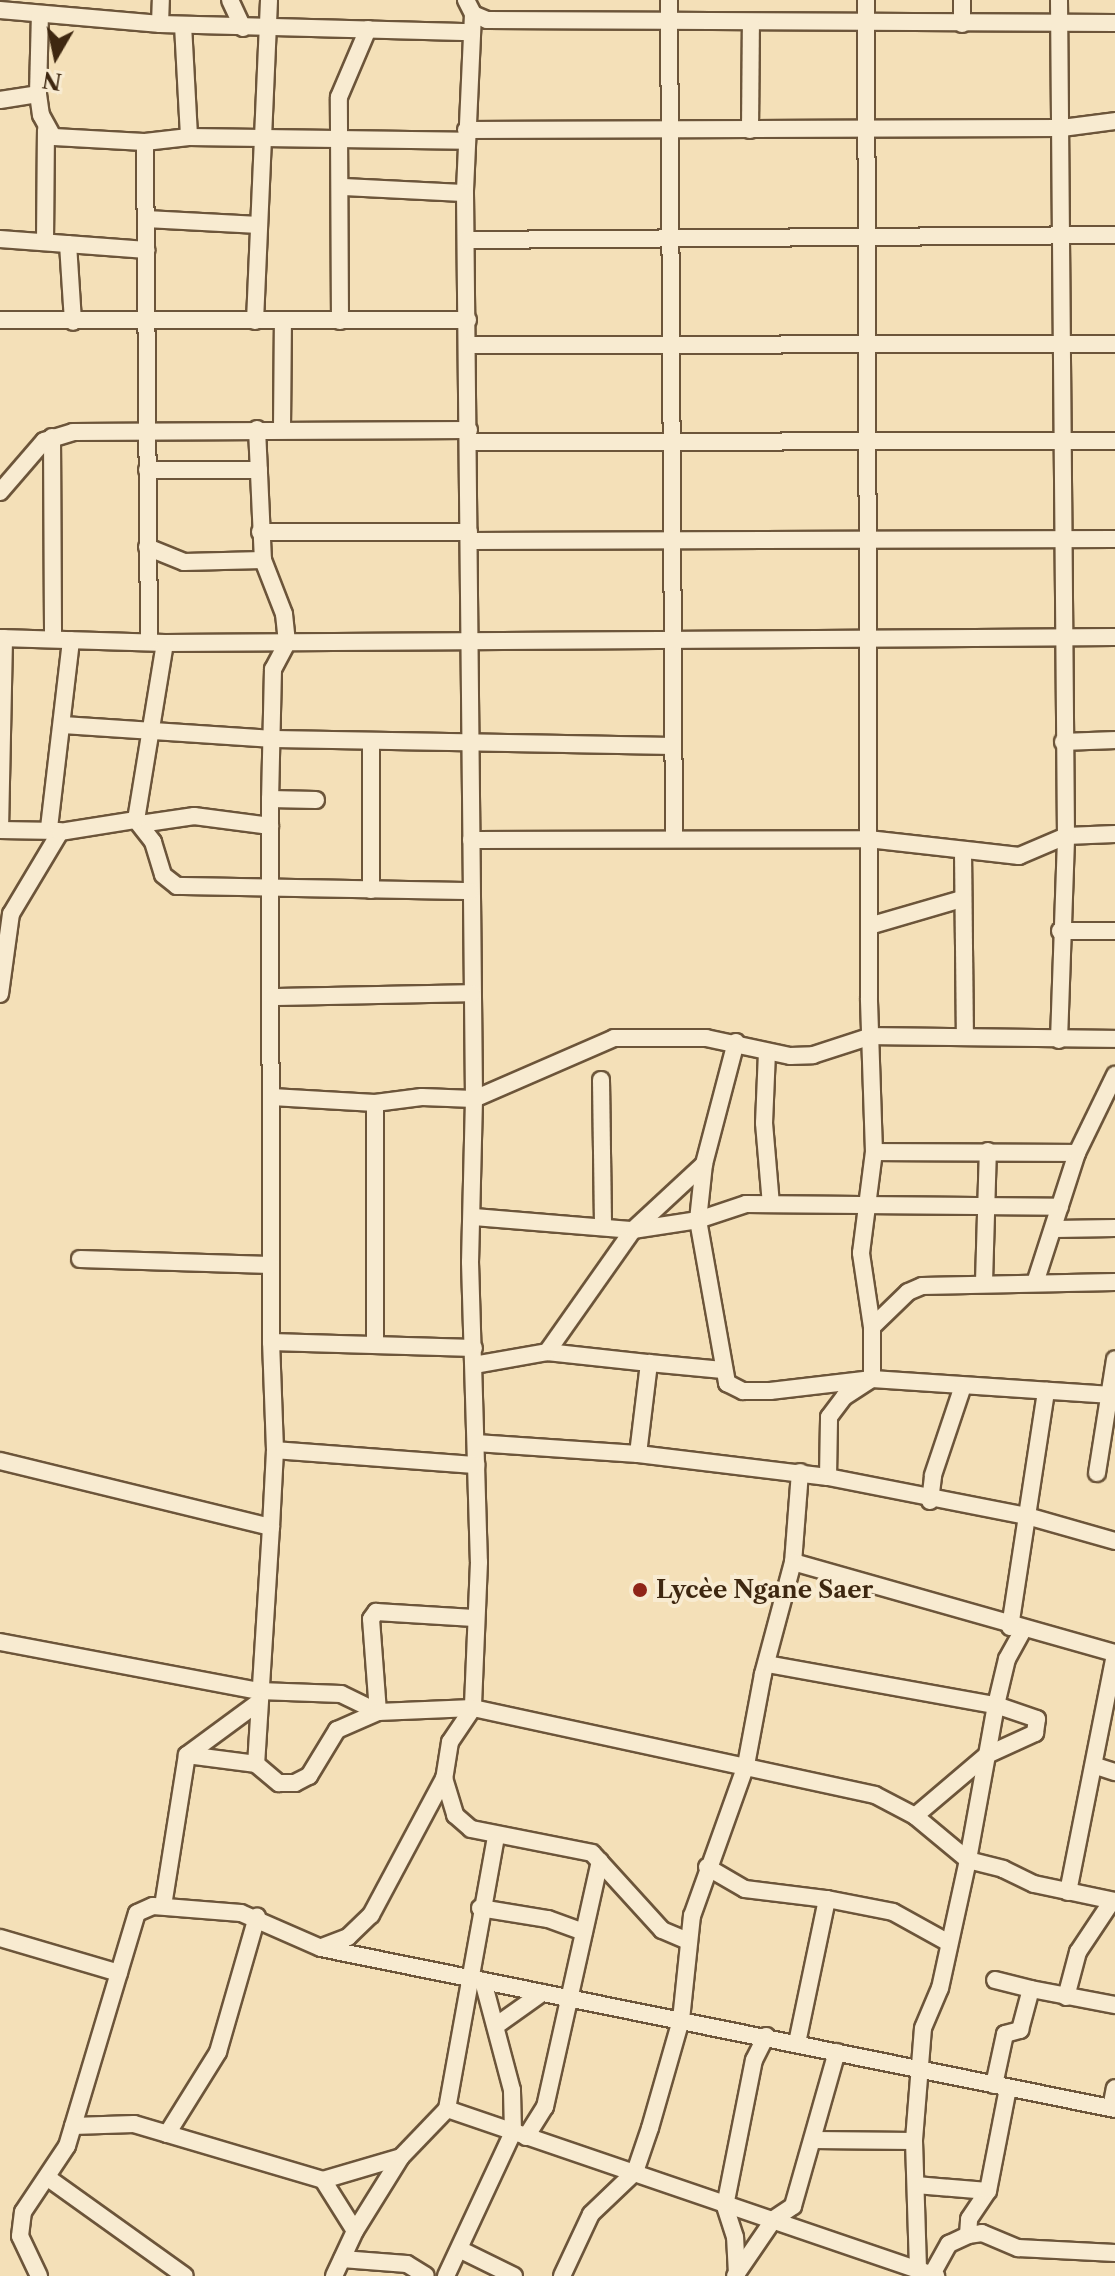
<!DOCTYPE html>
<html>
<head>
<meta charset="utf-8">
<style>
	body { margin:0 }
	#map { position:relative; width:1115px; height:2276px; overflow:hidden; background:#f4e0b8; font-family:"Libre Caslon Text",serif }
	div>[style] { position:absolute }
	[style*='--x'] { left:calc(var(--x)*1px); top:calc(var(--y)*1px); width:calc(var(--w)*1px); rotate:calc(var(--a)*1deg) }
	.roads { filter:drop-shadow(2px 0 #6c553a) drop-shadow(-2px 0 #6c553a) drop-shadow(0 2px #6c553a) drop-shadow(0 -2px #6c553a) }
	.minor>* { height:16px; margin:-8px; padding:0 8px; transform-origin:8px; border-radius:8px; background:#f8ebd1 }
	.dots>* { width:22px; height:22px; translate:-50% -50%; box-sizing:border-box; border:4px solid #f8ebd1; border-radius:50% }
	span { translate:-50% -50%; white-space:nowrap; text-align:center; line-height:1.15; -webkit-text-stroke:8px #f8ebd1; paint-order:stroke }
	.poi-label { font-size:24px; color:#3e2710; font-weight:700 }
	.left { translate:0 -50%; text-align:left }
	.north { position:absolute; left:16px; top:16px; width:80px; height:80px; -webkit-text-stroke:6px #f8ebd1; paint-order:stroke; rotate:189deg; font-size:22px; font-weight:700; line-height:32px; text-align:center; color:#3e2710 }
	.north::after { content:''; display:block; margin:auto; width:28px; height:36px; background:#3e2710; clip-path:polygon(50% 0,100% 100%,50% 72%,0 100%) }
</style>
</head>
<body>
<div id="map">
	<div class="roads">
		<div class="minor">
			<i style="--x:230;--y:0;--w:31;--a:65"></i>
			<i style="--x:466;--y:0;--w:16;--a:63"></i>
			<i style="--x:473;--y:14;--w:15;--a:23"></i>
			<i style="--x:487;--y:20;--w:628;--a:0.27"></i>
			<i style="--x:669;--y:0;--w:836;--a:89.66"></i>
			<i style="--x:962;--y:0;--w:24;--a:90"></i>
			<i style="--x:0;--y:10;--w:161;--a:5"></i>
			<i style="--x:160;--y:24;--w:312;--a:1.5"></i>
			<i style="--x:473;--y:14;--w:179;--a:92.6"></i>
			<i style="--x:465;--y:193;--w:906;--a:89.43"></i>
			<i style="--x:474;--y:1099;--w:163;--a:91.4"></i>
			<i style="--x:470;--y:1262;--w:300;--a:88.3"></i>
			<i style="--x:479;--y:1562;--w:146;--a:92.4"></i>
			<i style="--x:473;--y:1708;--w:41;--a:124.1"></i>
			<i style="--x:450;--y:1742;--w:36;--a:99"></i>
			<i style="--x:444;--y:1778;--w:39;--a:73"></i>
			<i style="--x:455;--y:1815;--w:21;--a:41"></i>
			<i style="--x:471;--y:1829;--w:123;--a:11.2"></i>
			<i style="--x:592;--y:1853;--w:104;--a:47.7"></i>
			<i style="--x:662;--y:1930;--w:28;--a:23"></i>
			<i style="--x:160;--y:24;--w:24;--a:-88"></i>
			<i style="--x:183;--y:25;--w:112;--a:86.9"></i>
			<i style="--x:38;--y:94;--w:80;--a:-88.6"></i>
			<i style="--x:0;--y:100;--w:38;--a:-9"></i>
			<i style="--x:38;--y:94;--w:21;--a:82"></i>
			<i style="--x:41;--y:115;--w:25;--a:61"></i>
			<i style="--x:53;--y:137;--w:92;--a:3.1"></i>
			<i style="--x:466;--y:130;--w:596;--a:-0.19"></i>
			<i style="--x:1062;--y:128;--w:53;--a:-7.5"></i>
			<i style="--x:750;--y:130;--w:107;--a:-89.5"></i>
			<i style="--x:342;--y:187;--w:123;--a:2.8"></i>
			<i style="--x:146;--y:219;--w:113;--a:3"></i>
			<i style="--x:0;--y:239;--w:147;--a:4.3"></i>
			<i style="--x:466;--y:240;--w:649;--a:-0.44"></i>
			<i style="--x:45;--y:242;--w:112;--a:-89.5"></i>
			<i style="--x:68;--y:244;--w:78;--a:86.3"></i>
			<i style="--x:0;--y:320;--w:468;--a:0"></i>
			<i style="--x:255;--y:321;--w:321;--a:-87.5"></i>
			<i style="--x:340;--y:321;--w:224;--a:-90.3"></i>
			<i style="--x:339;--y:97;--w:74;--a:-66.9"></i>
			<i style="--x:468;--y:345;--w:647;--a:-0.09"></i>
			<i style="--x:257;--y:429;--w:131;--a:87.4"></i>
			<i style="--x:263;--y:560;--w:58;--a:68.7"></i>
			<i style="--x:284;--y:614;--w:29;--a:84"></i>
			<i style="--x:287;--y:643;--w:30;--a:118"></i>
			<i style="--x:273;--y:669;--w:130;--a:91.3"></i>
			<i style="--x:270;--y:799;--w:543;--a:89.89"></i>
			<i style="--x:271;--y:1342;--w:203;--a:1.7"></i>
			<i style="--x:282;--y:429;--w:108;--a:-89.5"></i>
			<i style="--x:52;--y:437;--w:202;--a:89.7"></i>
			<i style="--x:469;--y:442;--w:646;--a:-0.09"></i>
			<i style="--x:147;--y:470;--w:112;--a:0"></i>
			<i style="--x:0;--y:492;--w:67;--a:-49.2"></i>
			<i style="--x:44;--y:441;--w:30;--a:-17"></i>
			<i style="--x:73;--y:432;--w:396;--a:-0.3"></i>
			<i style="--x:260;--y:532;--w:209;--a:0"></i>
			<i style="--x:469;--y:541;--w:646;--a:-0.18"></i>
			<i style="--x:147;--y:547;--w:40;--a:22"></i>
			<i style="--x:184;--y:562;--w:79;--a:-1.5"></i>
			<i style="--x:0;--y:638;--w:165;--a:1.7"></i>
			<i style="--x:165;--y:643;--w:950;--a:-0.36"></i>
			<i style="--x:149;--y:642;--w:500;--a:-90.46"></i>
			<i style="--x:145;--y:142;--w:44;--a:-6.5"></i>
			<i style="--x:189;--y:137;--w:277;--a:0.8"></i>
			<i style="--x:63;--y:725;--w:211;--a:3.8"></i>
			<i style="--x:274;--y:739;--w:399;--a:1"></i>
			<i style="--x:1063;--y:742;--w:52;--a:-2.2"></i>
			<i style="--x:270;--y:799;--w:46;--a:1.2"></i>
			<i style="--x:136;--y:820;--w:28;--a:52"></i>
			<i style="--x:153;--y:842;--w:34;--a:73"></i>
			<i style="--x:163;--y:875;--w:18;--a:38"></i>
			<i style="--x:177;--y:886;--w:294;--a:1"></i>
			<i style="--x:140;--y:824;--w:55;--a:-8.4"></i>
			<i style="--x:194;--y:816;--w:77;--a:7.5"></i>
			<i style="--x:49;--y:828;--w:189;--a:-83.3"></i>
			<i style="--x:0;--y:830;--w:192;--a:-88.8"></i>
			<i style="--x:0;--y:830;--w:59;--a:1"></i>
			<i style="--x:471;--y:840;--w:397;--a:-0.1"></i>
			<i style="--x:868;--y:839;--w:152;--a:6.4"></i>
			<i style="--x:1019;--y:856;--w:51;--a:-23.1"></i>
			<i style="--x:1066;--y:836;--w:49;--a:-2.3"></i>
			<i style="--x:963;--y:851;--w:185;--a:89.4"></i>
			<i style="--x:371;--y:890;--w:149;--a:-90"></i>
			<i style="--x:869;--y:926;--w:97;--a:-16.2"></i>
			<i style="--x:1060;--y:931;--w:55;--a:0"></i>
			<i style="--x:0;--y:994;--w:81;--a:-82.2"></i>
			<i style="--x:11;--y:914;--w:96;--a:-59.1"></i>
			<i style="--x:60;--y:832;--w:77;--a:-9"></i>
			<i style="--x:136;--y:820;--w:179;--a:-80.7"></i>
			<i style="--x:272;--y:997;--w:200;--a:-1.1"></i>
			<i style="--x:1059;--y:1040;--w:204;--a:-88"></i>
			<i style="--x:1066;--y:836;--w:836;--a:-90.48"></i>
			<i style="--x:736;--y:1042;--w:126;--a:104.7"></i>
			<i style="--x:704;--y:1164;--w:56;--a:96.1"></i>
			<i style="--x:698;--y:1220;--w:166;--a:79.9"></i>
			<i style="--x:727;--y:1383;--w:18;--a:27"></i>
			<i style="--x:743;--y:1391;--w:27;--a:0"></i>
			<i style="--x:770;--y:1391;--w:103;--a:-6.7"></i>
			<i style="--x:872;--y:1379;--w:244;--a:3.8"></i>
			<i style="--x:767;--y:1052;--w:71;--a:92.4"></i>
			<i style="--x:764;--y:1123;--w:81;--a:85.1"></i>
			<i style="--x:601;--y:1080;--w:147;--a:89.2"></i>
			<i style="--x:272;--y:1097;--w:103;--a:3.3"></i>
			<i style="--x:375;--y:1103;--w:47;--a:-7.3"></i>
			<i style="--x:422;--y:1097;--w:52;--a:2.2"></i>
			<i style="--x:474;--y:1099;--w:153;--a:-23.5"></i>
			<i style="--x:614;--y:1038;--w:92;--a:0"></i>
			<i style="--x:706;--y:1038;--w:86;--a:12.1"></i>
			<i style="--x:790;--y:1056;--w:23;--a:-2"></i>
			<i style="--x:813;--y:1055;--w:62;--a:-17.9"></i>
			<i style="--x:872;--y:1036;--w:243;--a:0.7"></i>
			<i style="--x:375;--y:1103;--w:241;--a:90"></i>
			<i style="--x:874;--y:1152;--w:203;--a:0.3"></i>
			<i style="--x:474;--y:1217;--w:160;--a:4.7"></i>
			<i style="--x:633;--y:1230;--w:66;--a:-8.7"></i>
			<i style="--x:698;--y:1220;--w:51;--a:-18.4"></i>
			<i style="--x:746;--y:1204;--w:314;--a:0.5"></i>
			<i style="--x:1055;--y:1229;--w:60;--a:-1"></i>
			<i style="--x:80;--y:1259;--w:190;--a:1.8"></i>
			<i style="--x:984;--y:1282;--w:131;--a:-88.3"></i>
			<i style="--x:1035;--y:1283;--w:137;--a:-72.1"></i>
			<i style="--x:1077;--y:1153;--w:87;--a:-64"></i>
			<i style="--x:872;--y:1327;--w:50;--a:-44.2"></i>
			<i style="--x:908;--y:1292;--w:15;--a:-23"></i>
			<i style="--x:922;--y:1286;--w:193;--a:-1.2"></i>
			<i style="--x:547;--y:1352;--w:103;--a:6.2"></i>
			<i style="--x:474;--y:1365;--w:74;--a:-10.1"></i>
			<i style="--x:547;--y:1352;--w:149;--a:-54.8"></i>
			<i style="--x:633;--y:1230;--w:97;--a:-42.9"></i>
			<i style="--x:476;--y:1443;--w:162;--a:3.9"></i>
			<i style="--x:638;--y:1454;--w:191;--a:6.9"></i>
			<i style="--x:828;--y:1477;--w:60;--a:-89"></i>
			<i style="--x:829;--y:1417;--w:25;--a:-53"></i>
			<i style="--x:844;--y:1397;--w:33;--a:-33"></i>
			<i style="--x:872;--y:1379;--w:52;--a:-90"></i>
			<i style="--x:872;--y:1327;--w:75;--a:-98.5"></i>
			<i style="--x:861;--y:1253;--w:102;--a:-82.7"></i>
			<i style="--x:874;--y:1152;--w:154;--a:-91.9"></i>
			<i style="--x:869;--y:998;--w:998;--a:-90.17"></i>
			<i style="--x:275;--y:1450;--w:202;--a:4.3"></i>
			<i style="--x:638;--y:1454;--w:92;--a:-83.1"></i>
			<i style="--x:649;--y:1363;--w:74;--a:5.4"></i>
			<i style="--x:0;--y:1461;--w:279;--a:13.7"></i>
			<i style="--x:271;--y:1527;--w:237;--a:93.6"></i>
			<i style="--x:800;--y:1472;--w:90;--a:94.4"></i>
			<i style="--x:793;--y:1562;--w:335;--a:15.8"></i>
			<i style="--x:1097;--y:1473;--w:115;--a:-81"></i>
			<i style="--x:828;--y:1477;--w:203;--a:11.1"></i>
			<i style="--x:1027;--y:1516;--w:91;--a:15.9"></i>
			<i style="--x:930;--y:1501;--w:26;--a:-83"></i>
			<i style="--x:933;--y:1475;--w:94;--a:-71.4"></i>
			<i style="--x:271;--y:1527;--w:77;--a:-87"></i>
			<i style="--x:275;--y:1450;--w:108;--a:-92.1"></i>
			<i style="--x:1010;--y:1627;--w:239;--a:-81.3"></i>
			<i style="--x:0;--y:1642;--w:264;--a:10.7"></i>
			<i style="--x:259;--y:1691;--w:82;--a:2.1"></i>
			<i style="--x:341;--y:1694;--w:41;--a:25.9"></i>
			<i style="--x:767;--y:1664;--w:233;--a:10.2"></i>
			<i style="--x:996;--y:1705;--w:47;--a:-76.6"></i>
			<i style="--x:1007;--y:1659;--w:33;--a:-61"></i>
			<i style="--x:378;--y:1712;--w:93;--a:-94.3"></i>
			<i style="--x:371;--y:1619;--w:9;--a:-54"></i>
			<i style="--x:376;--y:1612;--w:98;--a:3.5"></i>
			<i style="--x:187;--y:1755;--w:89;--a:-36.4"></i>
			<i style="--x:1096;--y:1766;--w:20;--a:18"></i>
			<i style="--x:915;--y:1816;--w:94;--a:-40.3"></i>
			<i style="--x:987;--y:1755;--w:53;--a:-24.6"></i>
			<i style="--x:1035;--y:1733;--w:14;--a:-82"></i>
			<i style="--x:1037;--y:1719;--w:43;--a:-161.1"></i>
			<i style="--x:996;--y:1705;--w:51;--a:100.2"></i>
			<i style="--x:987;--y:1755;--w:107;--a:100.3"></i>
			<i style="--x:968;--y:1860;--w:131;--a:102.3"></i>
			<i style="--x:940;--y:1988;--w:43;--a:113"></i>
			<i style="--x:923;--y:2028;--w:113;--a:94.6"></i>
			<i style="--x:914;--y:2141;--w:128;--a:88.2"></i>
			<i style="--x:707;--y:1867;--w:44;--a:30.1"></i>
			<i style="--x:745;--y:1889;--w:83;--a:7"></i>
			<i style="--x:1068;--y:1892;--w:243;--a:-78.8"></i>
			<i style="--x:163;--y:1906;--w:153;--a:-81"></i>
			<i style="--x:187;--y:1755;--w:70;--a:7.4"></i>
			<i style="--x:256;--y:1764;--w:30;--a:40"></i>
			<i style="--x:279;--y:1783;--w:16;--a:0"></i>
			<i style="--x:295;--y:1783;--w:16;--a:-27"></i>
			<i style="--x:309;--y:1776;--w:54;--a:-58.7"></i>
			<i style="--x:337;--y:1730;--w:45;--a:-23.7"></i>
			<i style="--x:378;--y:1712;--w:95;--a:-2.4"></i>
			<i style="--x:473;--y:1708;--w:411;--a:12.2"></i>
			<i style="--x:875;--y:1795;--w:45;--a:27.7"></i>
			<i style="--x:915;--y:1816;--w:69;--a:39.7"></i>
			<i style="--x:968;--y:1860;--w:36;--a:14"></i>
			<i style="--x:1003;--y:1869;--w:34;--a:26"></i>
			<i style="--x:1034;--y:1884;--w:83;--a:11.9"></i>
			<i style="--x:480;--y:1908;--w:69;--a:9.2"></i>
			<i style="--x:548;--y:1919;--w:38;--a:20"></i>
			<i style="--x:0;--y:1938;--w:124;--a:16.4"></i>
			<i style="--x:322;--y:1947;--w:28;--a:-21"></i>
			<i style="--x:348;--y:1937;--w:32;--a:-44"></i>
			<i style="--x:371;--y:1915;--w:155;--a:-61.9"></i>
			<i style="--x:1031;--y:1989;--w:86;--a:10.8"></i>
			<i style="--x:1066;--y:1997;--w:47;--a:-75.1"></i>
			<i style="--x:1078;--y:1952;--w:61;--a:-56.3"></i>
			<i style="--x:497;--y:2025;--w:55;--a:-35.4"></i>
			<i style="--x:797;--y:2043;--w:147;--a:-78.2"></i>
			<i style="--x:827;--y:1899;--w:67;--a:11.1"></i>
			<i style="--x:893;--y:1912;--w:64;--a:29"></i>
			<i style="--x:994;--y:2085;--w:52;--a:-77.8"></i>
			<i style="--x:1005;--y:2034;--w:16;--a:-15"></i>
			<i style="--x:1020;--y:2030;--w:42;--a:-75"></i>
			<i style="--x:1031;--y:1989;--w:37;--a:-166"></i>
			<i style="--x:1111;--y:2108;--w:20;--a:-79"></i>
			<i style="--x:447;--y:2109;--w:517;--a:18.86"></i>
			<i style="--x:73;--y:2126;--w:61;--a:-1.9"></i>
			<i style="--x:134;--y:2124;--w:197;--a:16.5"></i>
			<i style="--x:323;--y:2180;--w:81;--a:-16.4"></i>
			<i style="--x:167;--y:2134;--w:97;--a:-58.1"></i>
			<i style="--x:218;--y:2052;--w:141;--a:-73.9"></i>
			<i style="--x:526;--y:2137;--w:36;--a:-58"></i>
			<i style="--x:545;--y:2107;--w:252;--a:-77.4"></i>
			<i style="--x:814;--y:2140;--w:100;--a:0.6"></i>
			<i style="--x:48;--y:2178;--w:168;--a:35.6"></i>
			<i style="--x:323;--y:2180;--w:60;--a:57.9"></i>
			<i style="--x:916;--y:2185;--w:72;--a:4.8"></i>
			<i style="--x:968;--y:2235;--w:14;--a:-8"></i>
			<i style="--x:982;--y:2233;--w:39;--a:23"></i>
			<i style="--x:1018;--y:2248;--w:97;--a:3"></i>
			<i style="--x:461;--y:2250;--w:59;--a:26.1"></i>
			<i style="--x:342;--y:2259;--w:65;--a:4.4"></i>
			<i style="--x:407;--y:2264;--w:22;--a:32"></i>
			<i style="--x:737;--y:2274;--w:37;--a:-93"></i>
			<i style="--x:735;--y:2237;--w:33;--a:-108"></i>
			<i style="--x:725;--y:2206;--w:149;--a:-78.8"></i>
			<i style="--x:754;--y:2060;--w:27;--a:-63"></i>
			<i style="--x:39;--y:2276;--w:44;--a:-115.4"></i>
			<i style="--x:20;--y:2236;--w:24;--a:-83"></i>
			<i style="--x:23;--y:2212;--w:79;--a:-56.3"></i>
			<i style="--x:67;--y:2146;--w:243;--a:-73.3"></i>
			<i style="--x:137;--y:1913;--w:17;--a:-24"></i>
			<i style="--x:153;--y:1906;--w:88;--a:4.5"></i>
			<i style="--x:241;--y:1913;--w:87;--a:23.6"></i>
			<i style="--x:321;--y:1948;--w:810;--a:11.46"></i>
			<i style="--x:334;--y:2276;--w:50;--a:-65"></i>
			<i style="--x:355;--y:2231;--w:87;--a:-58.1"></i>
			<i style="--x:401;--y:2157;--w:66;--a:-46.2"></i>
			<i style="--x:447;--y:2109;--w:277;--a:-79.8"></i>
			<i style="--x:446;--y:2276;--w:159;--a:-65"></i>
			<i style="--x:513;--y:2132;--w:42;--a:-91.4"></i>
			<i style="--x:512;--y:2090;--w:113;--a:-104.9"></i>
			<i style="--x:562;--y:2276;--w:68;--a:-64.9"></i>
			<i style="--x:591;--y:2214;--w:61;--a:-43.7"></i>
			<i style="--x:635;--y:2172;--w:46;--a:-71.2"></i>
			<i style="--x:650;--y:2128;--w:112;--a:-74"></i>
			<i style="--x:681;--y:2020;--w:105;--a:-84"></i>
			<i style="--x:692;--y:1916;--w:160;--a:-70.3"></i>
			<i style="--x:746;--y:1765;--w:93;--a:-79.4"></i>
			<i style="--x:763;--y:1674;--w:116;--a:-75"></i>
			<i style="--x:735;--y:2276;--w:69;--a:-55.6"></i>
			<i style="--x:774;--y:2219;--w:23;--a:-34"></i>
			<i style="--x:793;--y:2206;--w:160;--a:-74.1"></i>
			<i style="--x:931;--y:2276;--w:37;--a:-61"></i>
			<i style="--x:949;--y:2244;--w:21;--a:-25"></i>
			<i style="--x:968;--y:2235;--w:16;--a:-86"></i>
			<i style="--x:969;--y:2219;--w:34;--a:-56"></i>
			<i style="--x:988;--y:2191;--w:105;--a:-79"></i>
		</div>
	</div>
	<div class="dots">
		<i style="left:640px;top:1590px;background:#8f2418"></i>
	</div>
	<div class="poi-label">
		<span class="left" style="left:656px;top:1590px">Lycèe Ngane Saer</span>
	</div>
	<div class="north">N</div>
</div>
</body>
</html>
